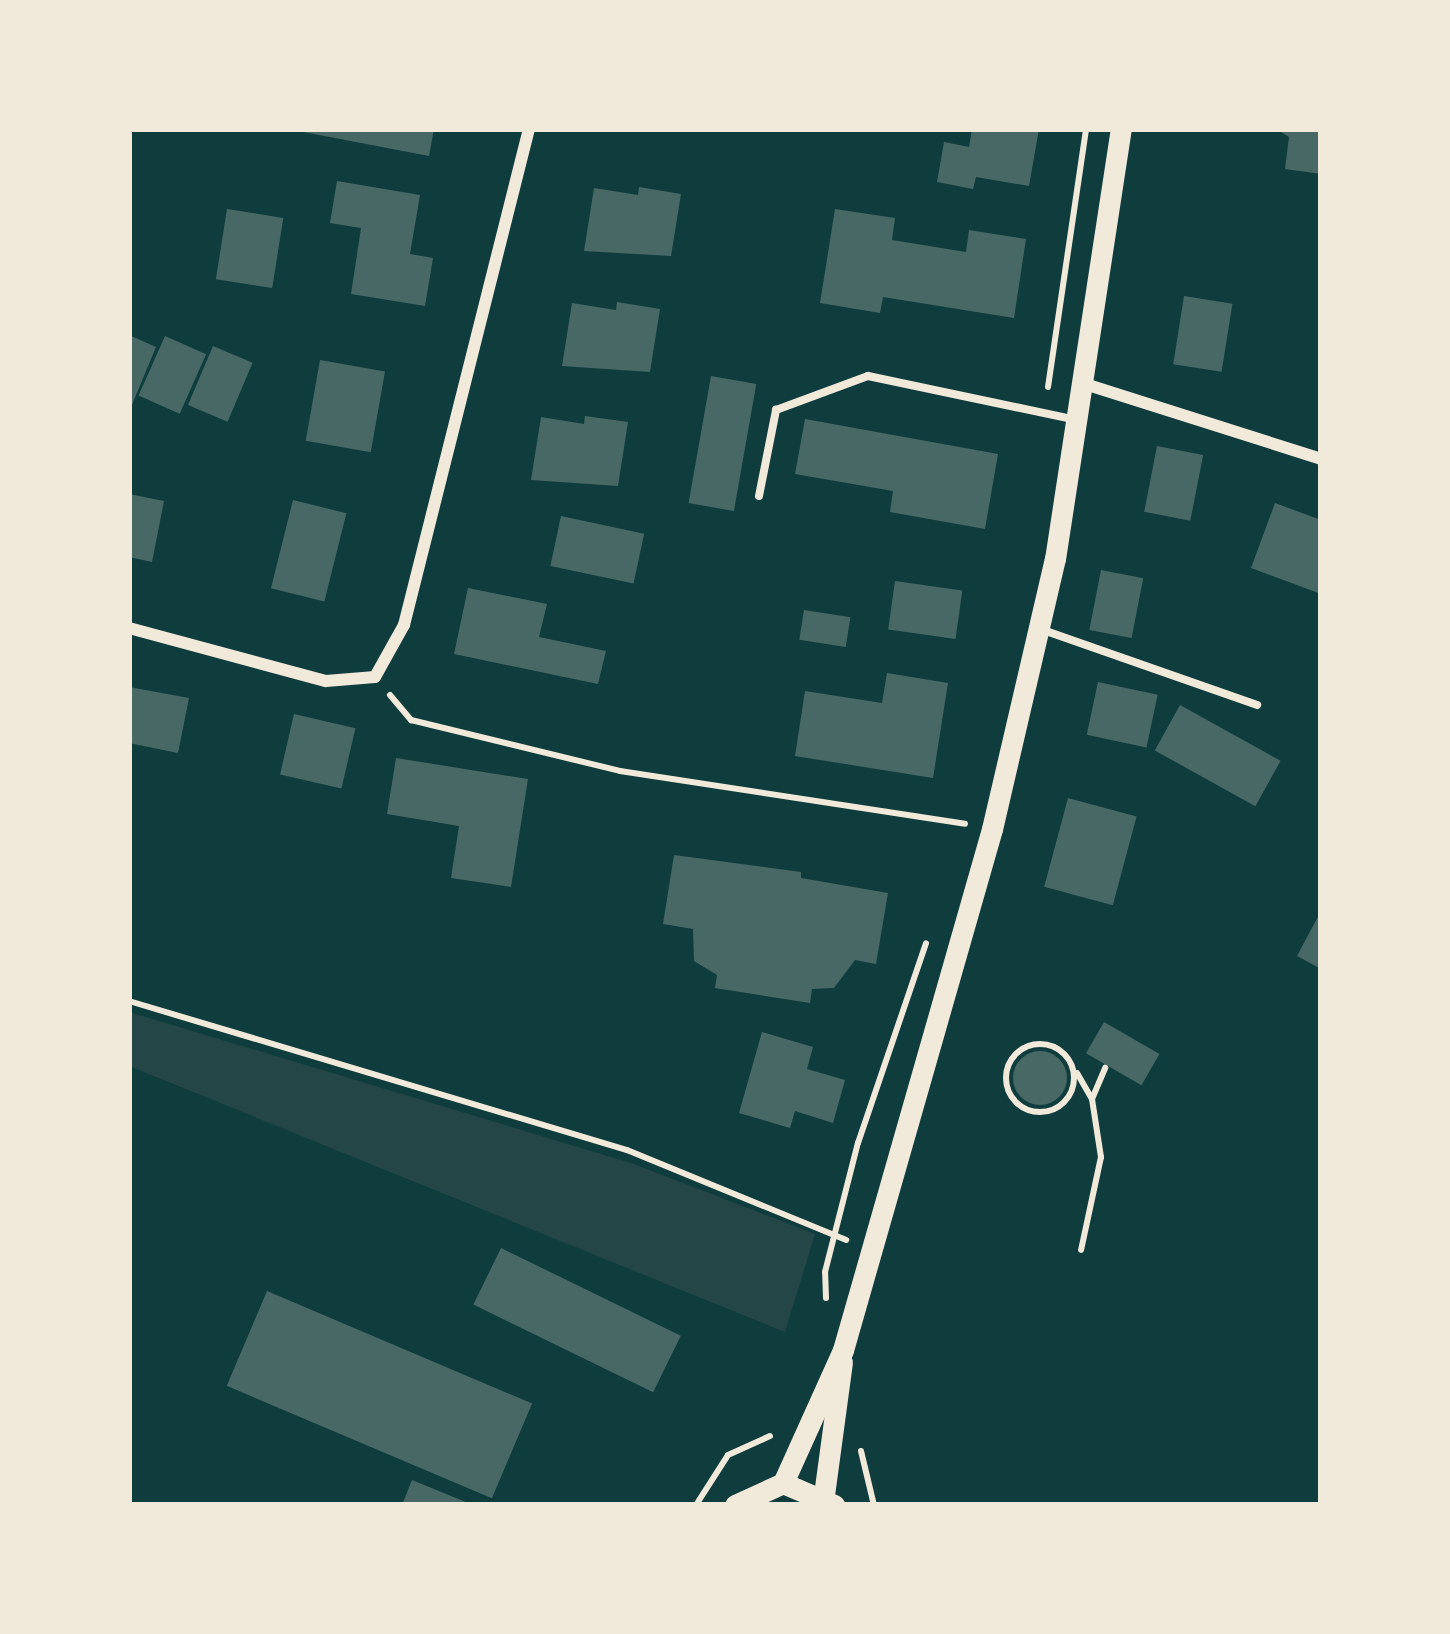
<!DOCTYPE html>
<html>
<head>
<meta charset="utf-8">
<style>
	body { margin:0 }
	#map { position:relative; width:1450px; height:1634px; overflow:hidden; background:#0f3d3e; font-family:"Work Sans",sans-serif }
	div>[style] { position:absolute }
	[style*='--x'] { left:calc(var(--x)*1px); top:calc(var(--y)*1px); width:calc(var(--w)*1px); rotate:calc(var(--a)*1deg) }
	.green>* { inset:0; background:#244646 }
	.building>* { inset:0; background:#486865; transform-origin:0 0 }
	.round { border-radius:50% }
	.path>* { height:6px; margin:-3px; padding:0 3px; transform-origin:3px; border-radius:3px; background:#f1e9da }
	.path>.ring { margin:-3px; padding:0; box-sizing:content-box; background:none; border:6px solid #f1e9da; border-radius:50% }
	.service>* { height:8px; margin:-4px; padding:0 4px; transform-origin:4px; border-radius:4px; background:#f1e9da }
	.minor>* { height:12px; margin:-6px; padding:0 6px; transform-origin:6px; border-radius:6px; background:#f1e9da }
	.secondary>* { height:21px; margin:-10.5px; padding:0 10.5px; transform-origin:10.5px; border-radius:10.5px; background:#f1e9da }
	span { translate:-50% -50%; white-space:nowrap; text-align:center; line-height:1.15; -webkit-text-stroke:9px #f1e9da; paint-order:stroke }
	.frame { position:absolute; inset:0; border:132px solid #f1e9da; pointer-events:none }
</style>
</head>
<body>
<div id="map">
	<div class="green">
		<i style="clip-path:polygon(129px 1012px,631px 1163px,815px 1234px,785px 1332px,129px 1066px)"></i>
	</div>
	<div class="building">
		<i style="clip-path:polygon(288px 129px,434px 129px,429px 156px)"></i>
		<i style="clip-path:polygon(972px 129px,1039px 129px,1029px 186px,976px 177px,973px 189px,937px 182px,944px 142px,969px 147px)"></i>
		<i style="clip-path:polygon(1276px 129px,1321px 129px,1321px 174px,1285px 169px,1289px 137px)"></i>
		<i style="clip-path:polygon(337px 181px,420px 195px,410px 254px,433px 258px,425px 306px,351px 294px,361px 228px,330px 223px)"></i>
		<i style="clip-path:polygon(639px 187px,681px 194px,671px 256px,584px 251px,594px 188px,638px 195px)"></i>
		<i style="left:227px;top:209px;width:57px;height:71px;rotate:9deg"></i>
		<i style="clip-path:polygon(835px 209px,895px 218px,892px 240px,966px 252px,969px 230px,1026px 239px,1014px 318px,883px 297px,880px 313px,820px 303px)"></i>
		<i style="left:1184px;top:296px;width:49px;height:69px;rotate:9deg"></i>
		<i style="clip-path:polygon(617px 302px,660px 309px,650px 372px,562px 366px,572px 303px,616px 310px)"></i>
		<i style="clip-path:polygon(129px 335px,156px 347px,129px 412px)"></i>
		<i style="left:165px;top:336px;width:45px;height:65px;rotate:24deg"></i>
		<i style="left:213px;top:346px;width:43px;height:64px;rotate:23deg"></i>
		<i style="left:320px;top:360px;width:66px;height:82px;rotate:10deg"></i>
		<i style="left:711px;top:376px;width:46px;height:129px;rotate:10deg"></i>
		<i style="clip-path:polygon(585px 416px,628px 422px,618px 486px,531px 480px,541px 417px,584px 424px)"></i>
		<i style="clip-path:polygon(805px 419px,998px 454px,985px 529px,890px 512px,893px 491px,795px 474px)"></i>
		<i style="left:1157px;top:446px;width:47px;height:67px;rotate:11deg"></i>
		<i style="clip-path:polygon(129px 494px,164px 501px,152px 562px,129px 557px)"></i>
		<i style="left:293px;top:500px;width:55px;height:91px;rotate:14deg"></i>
		<i style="clip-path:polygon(1275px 503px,1321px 520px,1321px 594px,1251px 568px)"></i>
		<i style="left:561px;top:516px;width:85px;height:51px;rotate:12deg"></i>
		<i style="left:1101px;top:570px;width:43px;height:61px;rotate:11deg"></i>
		<i style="left:895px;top:581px;width:68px;height:49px;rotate:8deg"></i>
		<i style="clip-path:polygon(468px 588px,547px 604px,539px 637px,606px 651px,598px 684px,454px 654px)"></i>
		<i style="left:804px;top:610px;width:47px;height:30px;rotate:9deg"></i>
		<i style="clip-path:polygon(887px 673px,948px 683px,933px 778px,795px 756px,805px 691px,882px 703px)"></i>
		<i style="left:1098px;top:682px;width:61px;height:54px;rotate:12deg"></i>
		<i style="clip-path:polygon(129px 687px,189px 698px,178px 753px,129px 743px)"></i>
		<i style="left:1180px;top:705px;width:115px;height:52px;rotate:29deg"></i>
		<i style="left:294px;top:714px;width:63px;height:62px;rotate:13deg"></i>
		<i style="clip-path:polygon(396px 758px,528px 779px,511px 887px,451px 878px,459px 826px,387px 814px)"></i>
		<i style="left:1068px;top:798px;width:71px;height:92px;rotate:15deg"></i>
		<i style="clip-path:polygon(674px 855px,801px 872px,801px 878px,888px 893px,876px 964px,855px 960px,834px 988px,812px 989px,810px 1003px,715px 988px,717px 975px,694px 961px,693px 929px,663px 924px)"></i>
		<i style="clip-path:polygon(1321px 911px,1321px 969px,1297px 956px)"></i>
		<i style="left:1104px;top:1022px;width:64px;height:36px;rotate:30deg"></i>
		<i style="clip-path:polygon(762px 1032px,813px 1047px,807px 1069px,845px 1080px,833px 1123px,795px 1111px,790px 1128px,739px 1113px)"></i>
		<i class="round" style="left:1013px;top:1051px;width:54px;height:54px"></i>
		<i style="left:501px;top:1248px;width:200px;height:63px;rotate:26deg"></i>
		<i style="left:267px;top:1291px;width:288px;height:103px;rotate:23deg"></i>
		<i style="clip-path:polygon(412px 1480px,473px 1505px,402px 1505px)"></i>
	</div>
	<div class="path">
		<i style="--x:1048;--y:387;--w:261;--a:-81.6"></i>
		<i style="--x:390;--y:695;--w:33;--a:50"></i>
		<i style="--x:411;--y:720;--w:215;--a:13.7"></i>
		<i style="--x:620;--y:771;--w:349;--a:8.7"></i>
		<i style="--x:129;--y:1001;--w:520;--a:16.66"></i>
		<i style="--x:627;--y:1150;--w:237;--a:22.3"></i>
		<i class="ring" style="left:1006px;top:1044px;width:62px;height:62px"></i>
		<i style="--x:1077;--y:1073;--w:30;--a:60"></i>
		<i style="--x:1092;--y:1099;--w:59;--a:81.2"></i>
		<i style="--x:1101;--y:1157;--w:95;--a:102.1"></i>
		<i style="--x:1092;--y:1099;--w:34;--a:-67"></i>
		<i style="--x:826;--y:1298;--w:26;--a:-92"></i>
		<i style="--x:825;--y:1272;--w:133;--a:-75.7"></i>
		<i style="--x:858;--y:1143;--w:211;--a:-71.2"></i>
		<i style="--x:861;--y:1451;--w:56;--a:76.5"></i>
		<i style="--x:696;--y:1505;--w:59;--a:-57.4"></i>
		<i style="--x:728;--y:1455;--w:46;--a:-24.3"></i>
	</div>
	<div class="service">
		<i style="--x:759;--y:496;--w:88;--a:-78.8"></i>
		<i style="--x:776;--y:410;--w:98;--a:-20.3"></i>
		<i style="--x:868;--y:376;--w:208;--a:11.9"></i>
		<i style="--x:1043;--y:630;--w:227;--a:19.3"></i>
	</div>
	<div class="minor">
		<i style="--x:1085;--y:384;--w:248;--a:17.6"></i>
		<i style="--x:129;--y:628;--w:204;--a:15.1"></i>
		<i style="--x:326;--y:681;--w:49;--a:-4.7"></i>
		<i style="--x:375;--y:677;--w:60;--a:-60.9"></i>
		<i style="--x:404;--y:625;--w:512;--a:-75.86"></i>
	</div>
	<div class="secondary">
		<i style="--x:783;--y:1483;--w:146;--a:-65.7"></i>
		<i style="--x:843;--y:1350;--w:542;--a:-74.04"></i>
		<i style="--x:992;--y:829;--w:277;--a:-76.9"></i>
		<i style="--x:1055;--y:559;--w:435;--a:-81.3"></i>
		<i style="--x:824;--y:1495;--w:134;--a:-82.3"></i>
		<i style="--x:735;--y:1505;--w:53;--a:-24.6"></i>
		<i style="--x:783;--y:1483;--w:56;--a:23.3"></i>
	</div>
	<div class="frame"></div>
</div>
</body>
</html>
